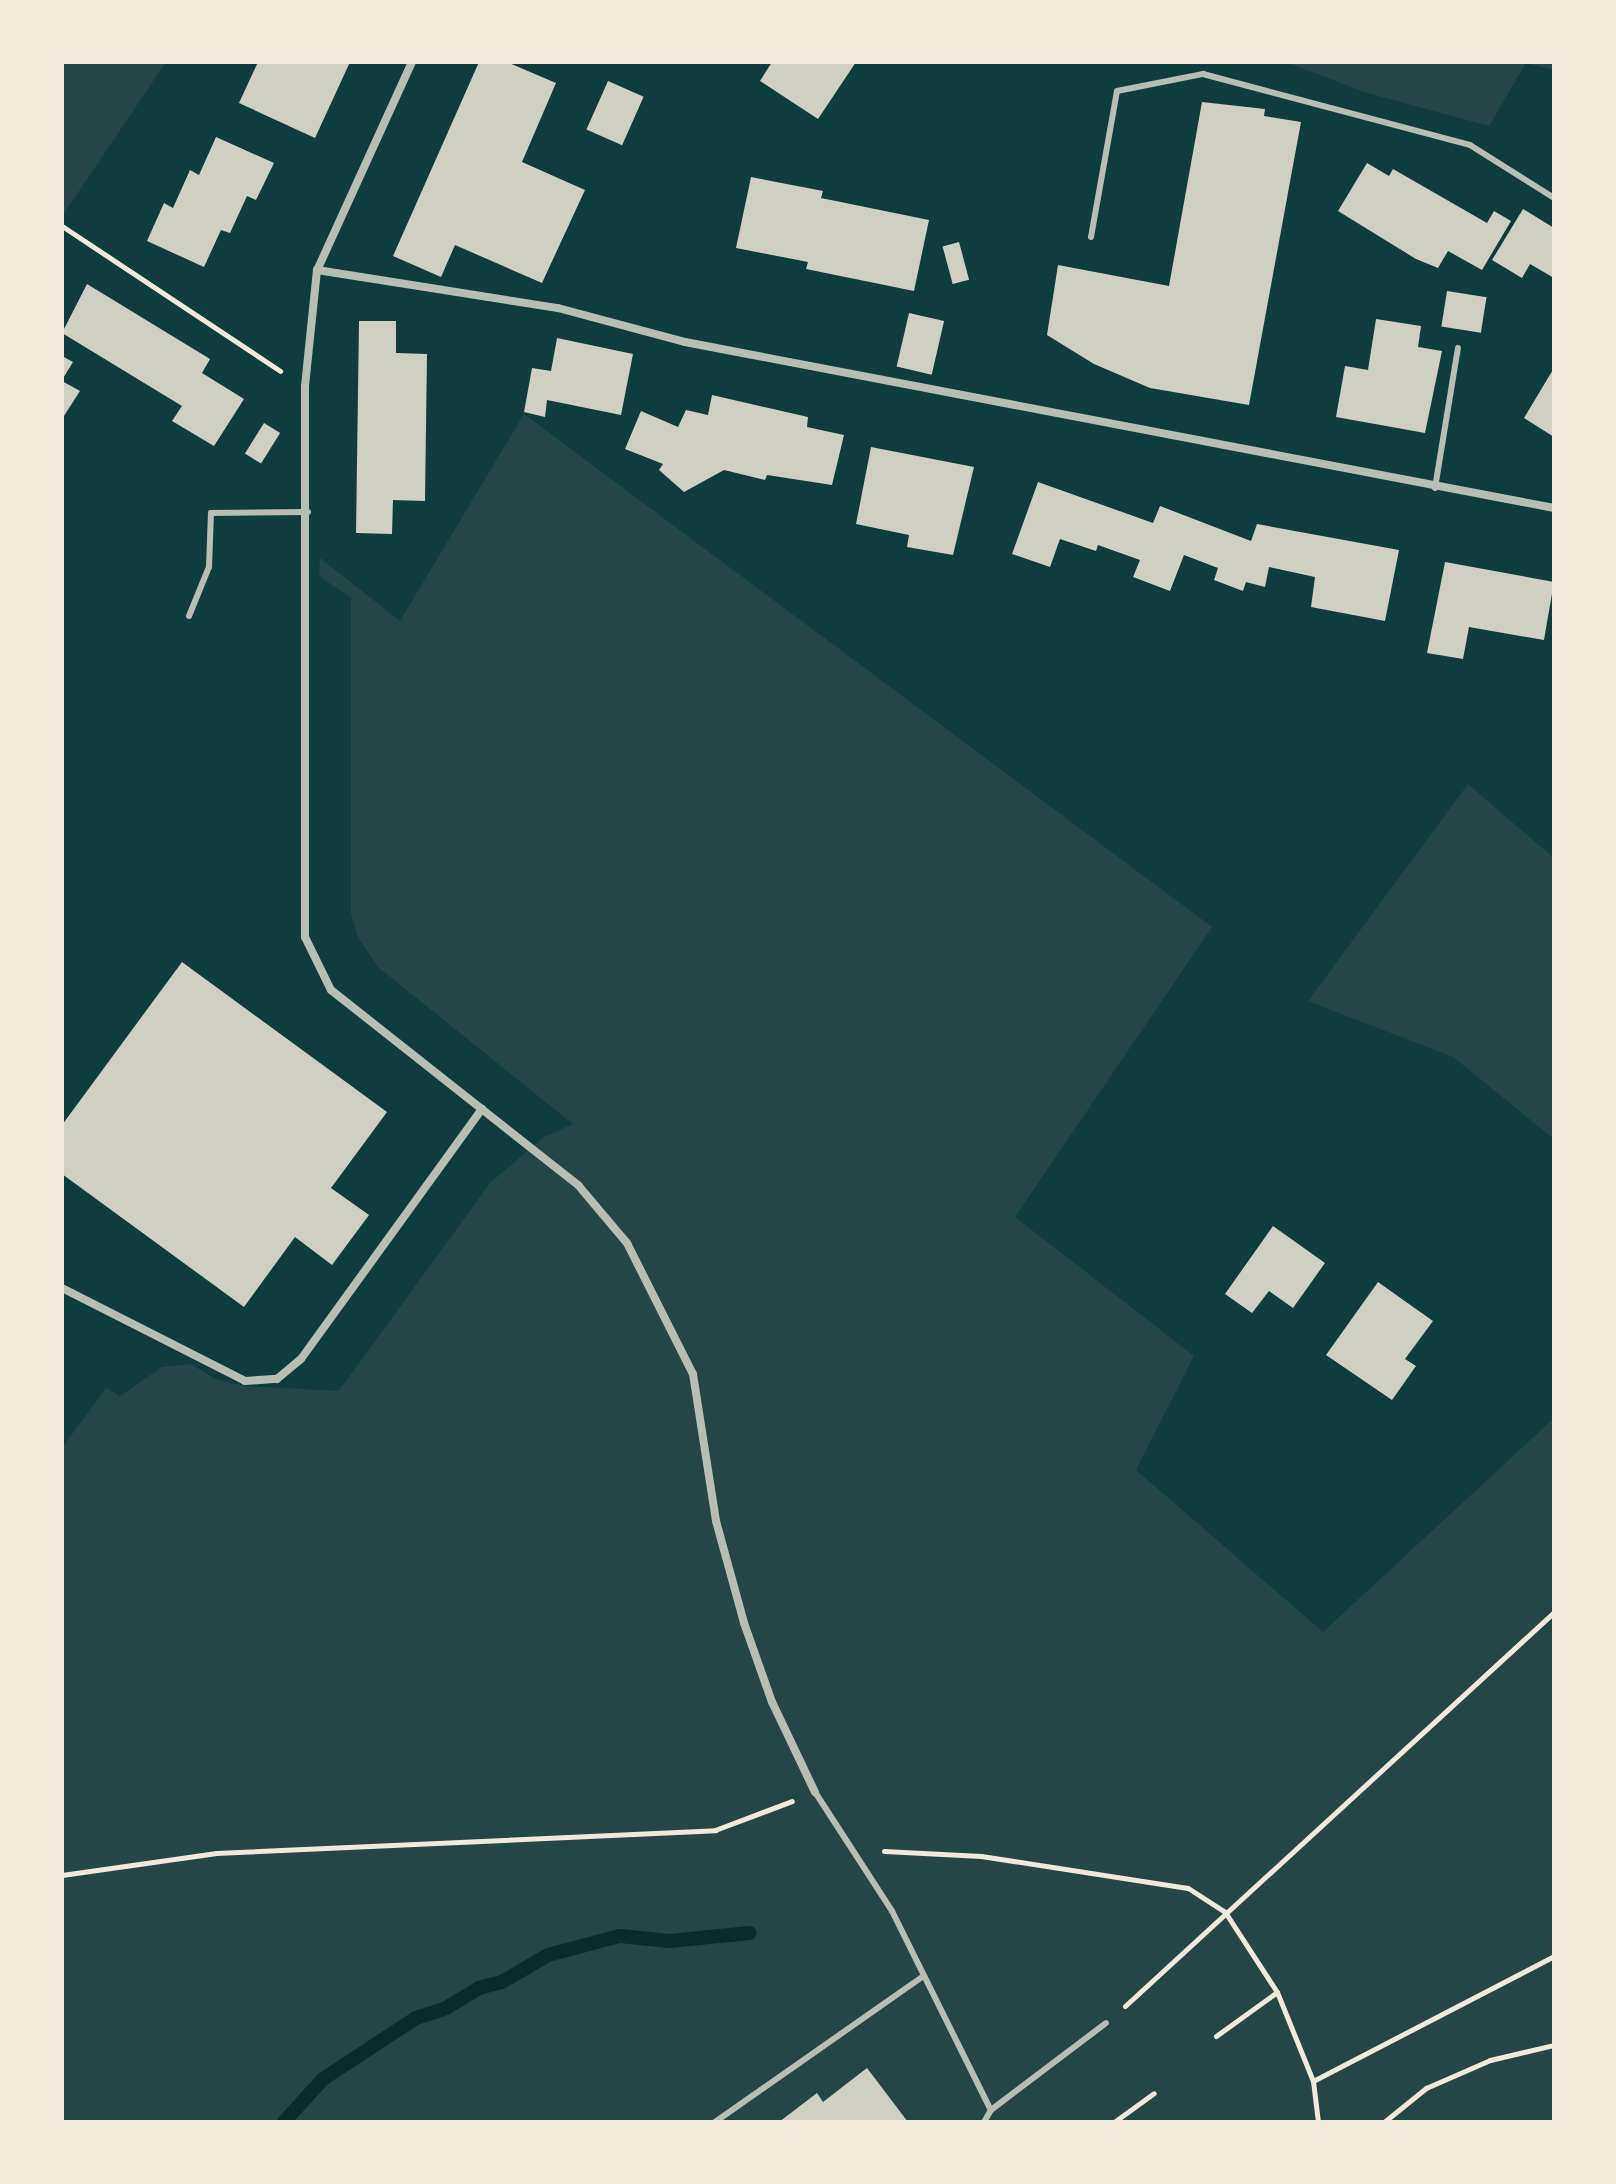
<!DOCTYPE html>
<html>
<head>
<meta charset="utf-8">
<style>
	body { margin:0 }
	#map { position:relative; width:1616px; height:2184px; overflow:hidden; background:#0f3d3e; font-family:Rubik,sans-serif }
	div>[style] { position:absolute }
	[style*='--x'] { left:calc(var(--x)*1px); top:calc(var(--y)*1px); width:calc(var(--w)*1px); rotate:calc(var(--a)*1deg) }
	.green>* { inset:0; background:#244646 }
	.stream>* { height:14px; margin:-7px; padding:0 7px; transform-origin:7px; border-radius:7px; background:#0a2a2b }
	.building>* { inset:0; background:#cfcfc3; transform-origin:0 0 }
	.path>* { height:5px; margin:-2.5px; padding:0 2.5px; transform-origin:2.5px; border-radius:2.5px; background:#f1e9da }
	.service>* { height:6px; margin:-3px; padding:0 3px; transform-origin:3px; border-radius:3px; background:#b8beb3 }
	.minor>* { height:8px; margin:-4px; padding:0 4px; transform-origin:4px; border-radius:4px; background:#b8beb3 }
	span { translate:-50% -50%; white-space:nowrap; text-align:center; line-height:1.15; -webkit-text-stroke:6px #f1e9da; paint-order:stroke }
	.frame { position:absolute; inset:0; border:64px solid #f1e9da; pointer-events:none }
</style>
</head>
<body>
<div id="map">
	<div class="green">
		<i style="clip-path:polygon(62px 62px,166px 62px,63px 215px,62px 214px)"></i>
		<i style="clip-path:polygon(1286px 62px,1554px 62px,1554px 70px,1526px 63px,1489px 126px,1364px 92px)"></i>
		<i style="clip-path:polygon(524px 414px,1212px 927px,1015px 1217px,1194px 1356px,1136px 1470px,1323px 1632px,1554px 1418px,1554px 2122px,62px 2122px,62px 1448px,106px 1388px,120px 1396px,162px 1367px,191px 1364px,215px 1379px,246px 1386px,339px 1391px,490px 1183px,544px 1137px,573px 1124px,378px 967px,358px 937px,351px 914px,351px 598px,319px 576px,320px 558px,400px 621px)"></i>
		<i style="clip-path:polygon(1468px 784px,1554px 858px,1554px 1139px,1453px 1057px,1308px 1001px)"></i>
	</div>
	<div class="stream">
		<i style="--x:284;--y:2122;--w:58;--a:-47.8"></i>
		<i style="--x:323;--y:2079;--w:111;--a:-33.3"></i>
		<i style="--x:416;--y:2018;--w:32;--a:-18"></i>
		<i style="--x:446;--y:2008;--w:39;--a:-31"></i>
		<i style="--x:479;--y:1988;--w:24;--a:-15"></i>
		<i style="--x:502;--y:1982;--w:53;--a:-30.4"></i>
		<i style="--x:548;--y:1955;--w:74;--a:-14.8"></i>
		<i style="--x:620;--y:1936;--w:50;--a:5.7"></i>
		<i style="--x:670;--y:1941;--w:80;--a:-5.7"></i>
	</div>
	<div class="building">
		<i style="clip-path:polygon(258px 62px,350px 62px,315px 138px,239px 103px)"></i>
		<i style="clip-path:polygon(479px 62px,507px 62px,556px 83px,522px 162px,585px 190px,542px 283px,455px 245px,441px 277px,393px 256px)"></i>
		<i style="clip-path:polygon(772px 62px,856px 62px,818px 119px,760px 81px)"></i>
		<i style="left:608px;top:81px;width:39px;height:53px;rotate:24deg"></i>
		<i style="clip-path:polygon(1202px 102px,1265px 109px,1264px 116px,1301px 122px,1249px 405px,1150px 388px,1094px 364px,1047px 335px,1058px 265px,1169px 286px)"></i>
		<i style="clip-path:polygon(216px 137px,274px 163px,256px 200px,247px 196px,230px 233px,221px 230px,204px 267px,147px 241px,164px 203px,173px 208px,190px 170px,199px 175px)"></i>
		<i style="clip-path:polygon(1367px 163px,1389px 176px,1393px 169px,1487px 223px,1494px 211px,1511px 221px,1482px 270px,1448px 251px,1438px 268px,1416px 259px,1338px 211px)"></i>
		<i style="clip-path:polygon(751px 177px,823px 191px,821px 198px,929px 220px,914px 291px,806px 269px,808px 262px,736px 248px)"></i>
		<i style="clip-path:polygon(1523px 209px,1554px 228px,1554px 278px,1530px 264px,1522px 278px,1492px 260px)"></i>
		<i style="left:959px;top:242px;width:39px;height:17px;rotate:75deg"></i>
		<i style="clip-path:polygon(87px 284px,210px 359px,202px 373px,244px 399px,214px 446px,172px 421px,182px 406px,62px 333px)"></i>
		<i style="left:1447px;top:291px;width:40px;height:36px;rotate:9deg"></i>
		<i style="left:909px;top:313px;width:36px;height:55px;rotate:13deg"></i>
		<i style="clip-path:polygon(1376px 319px,1421px 326px,1418px 347px,1442px 351px,1425px 433px,1336px 417px,1345px 366px,1368px 370px)"></i>
		<i style="clip-path:polygon(359px 321px,396px 321px,396px 353px,427px 354px,425px 501px,393px 500px,392px 534px,356px 533px)"></i>
		<i style="clip-path:polygon(557px 338px,633px 354px,621px 415px,547px 400px,545px 417px,524px 412px,532px 368px,551px 371px)"></i>
		<i style="clip-path:polygon(62px 356px,73px 362px,62px 380px)"></i>
		<i style="clip-path:polygon(1554px 368px,1554px 437px,1524px 418px)"></i>
		<i style="clip-path:polygon(62px 381px,80px 391px,62px 419px)"></i>
		<i style="clip-path:polygon(712px 395px,808px 417px,807px 427px,844px 435px,832px 485px,767px 475px,765px 480px,724px 470px,684px 492px,659px 470px,663px 464px,625px 449px,641px 411px,678px 427px,686px 410px,708px 415px)"></i>
		<i style="left:264px;top:423px;width:19px;height:36px;rotate:32deg"></i>
		<i style="clip-path:polygon(871px 447px,974px 467px,953px 555px,907px 547px,909px 535px,856px 524px)"></i>
		<i style="clip-path:polygon(1038px 482px,1153px 523px,1160px 506px,1251px 541px,1257px 524px,1399px 550px,1385px 621px,1311px 607px,1315px 577px,1269px 567px,1265px 587px,1246px 582px,1243px 591px,1214px 580px,1218px 568px,1184px 555px,1170px 591px,1133px 577px,1140px 560px,1098px 545px,1096px 551px,1060px 539px,1050px 567px,1012px 554px)"></i>
		<i style="clip-path:polygon(1445px 562px,1554px 582px,1544px 640px,1469px 627px,1463px 659px,1427px 653px)"></i>
		<i style="clip-path:polygon(182px 962px,387px 1112px,331px 1188px,369px 1215px,332px 1265px,295px 1237px,244px 1307px,62px 1174px,62px 1125px)"></i>
		<i style="clip-path:polygon(1273px 1226px,1325px 1263px,1293px 1308px,1269px 1291px,1252px 1313px,1225px 1294px)"></i>
		<i style="clip-path:polygon(1378px 1282px,1433px 1321px,1405px 1359px,1416px 1366px,1392px 1400px,1326px 1355px)"></i>
		<i style="clip-path:polygon(867px 2068px,908px 2122px,779px 2122px,817px 2093px,823px 2102px)"></i>
	</div>
	<div class="path">
		<i style="--x:62;--y:226;--w:262;--a:33.6"></i>
		<i style="--x:884;--y:1851;--w:97;--a:3"></i>
		<i style="--x:981;--y:1856;--w:209;--a:8.8"></i>
		<i style="--x:1188;--y:1888;--w:44;--a:33"></i>
		<i style="--x:1225;--y:1912;--w:95;--a:57"></i>
		<i style="--x:1277;--y:1992;--w:96;--a:68"></i>
		<i style="--x:1313;--y:2081;--w:41;--a:83"></i>
		<i style="--x:62;--y:1875;--w:156;--a:-8.1"></i>
		<i style="--x:216;--y:1853;--w:500;--a:-2.6"></i>
		<i style="--x:715;--y:1830;--w:82;--a:-20.6"></i>
		<i style="--x:1125;--y:2006;--w:582;--a:-42.56"></i>
		<i style="--x:1216;--y:2036;--w:75;--a:-35.8"></i>
		<i style="--x:1313;--y:2081;--w:271;--a:-27.4"></i>
		<i style="--x:1114;--y:2122;--w:49;--a:-35.9"></i>
		<i style="--x:1384;--y:2122;--w:54;--a:-39"></i>
		<i style="--x:1426;--y:2088;--w:70;--a:-23.6"></i>
		<i style="--x:1490;--y:2060;--w:66;--a:-13.2"></i>
	</div>
	<div class="service">
		<i style="--x:1091;--y:237;--w:148;--a:-79.9"></i>
		<i style="--x:1117;--y:91;--w:88;--a:-11.2"></i>
		<i style="--x:1203;--y:74;--w:276;--a:14.9"></i>
		<i style="--x:1470;--y:145;--w:99;--a:32.2"></i>
		<i style="--x:1435;--y:488;--w:142;--a:-80.7"></i>
		<i style="--x:189;--y:616;--w:53;--a:-67.8"></i>
		<i style="--x:209;--y:567;--w:54;--a:-87.9"></i>
		<i style="--x:211;--y:513;--w:97;--a:-0.6"></i>
		<i style="--x:815;--y:1792;--w:142;--a:57.1"></i>
		<i style="--x:892;--y:1911;--w:222;--a:63.6"></i>
		<i style="--x:715;--y:2122;--w:253;--a:-35"></i>
		<i style="--x:984;--y:2122;--w:14;--a:-60"></i>
		<i style="--x:991;--y:2110;--w:144;--a:-37.1"></i>
	</div>
	<div class="minor">
		<i style="--x:412;--y:62;--w:229;--a:114.5"></i>
		<i style="--x:317;--y:270;--w:118;--a:95.9"></i>
		<i style="--x:305;--y:387;--w:550;--a:90"></i>
		<i style="--x:305;--y:937;--w:59;--a:63.9"></i>
		<i style="--x:331;--y:990;--w:315;--a:38.3"></i>
		<i style="--x:578;--y:1185;--w:76;--a:49.8"></i>
		<i style="--x:627;--y:1243;--w:147;--a:63.3"></i>
		<i style="--x:693;--y:1374;--w:149;--a:81.1"></i>
		<i style="--x:716;--y:1521;--w:106;--a:74.6"></i>
		<i style="--x:744;--y:1623;--w:84;--a:70.5"></i>
		<i style="--x:772;--y:1702;--w:100;--a:64.5"></i>
		<i style="--x:317;--y:270;--w:244;--a:9"></i>
		<i style="--x:558;--y:308;--w:131;--a:15"></i>
		<i style="--x:685;--y:342;--w:885;--a:10.81"></i>
		<i style="--x:62;--y:1288;--w:205;--a:26.9"></i>
		<i style="--x:245;--y:1381;--w:32;--a:-4"></i>
		<i style="--x:277;--y:1379;--w:31;--a:-40"></i>
		<i style="--x:301;--y:1359;--w:309;--a:-54.1"></i>
	</div>
	<div class="frame"></div>
</div>
</body>
</html>
